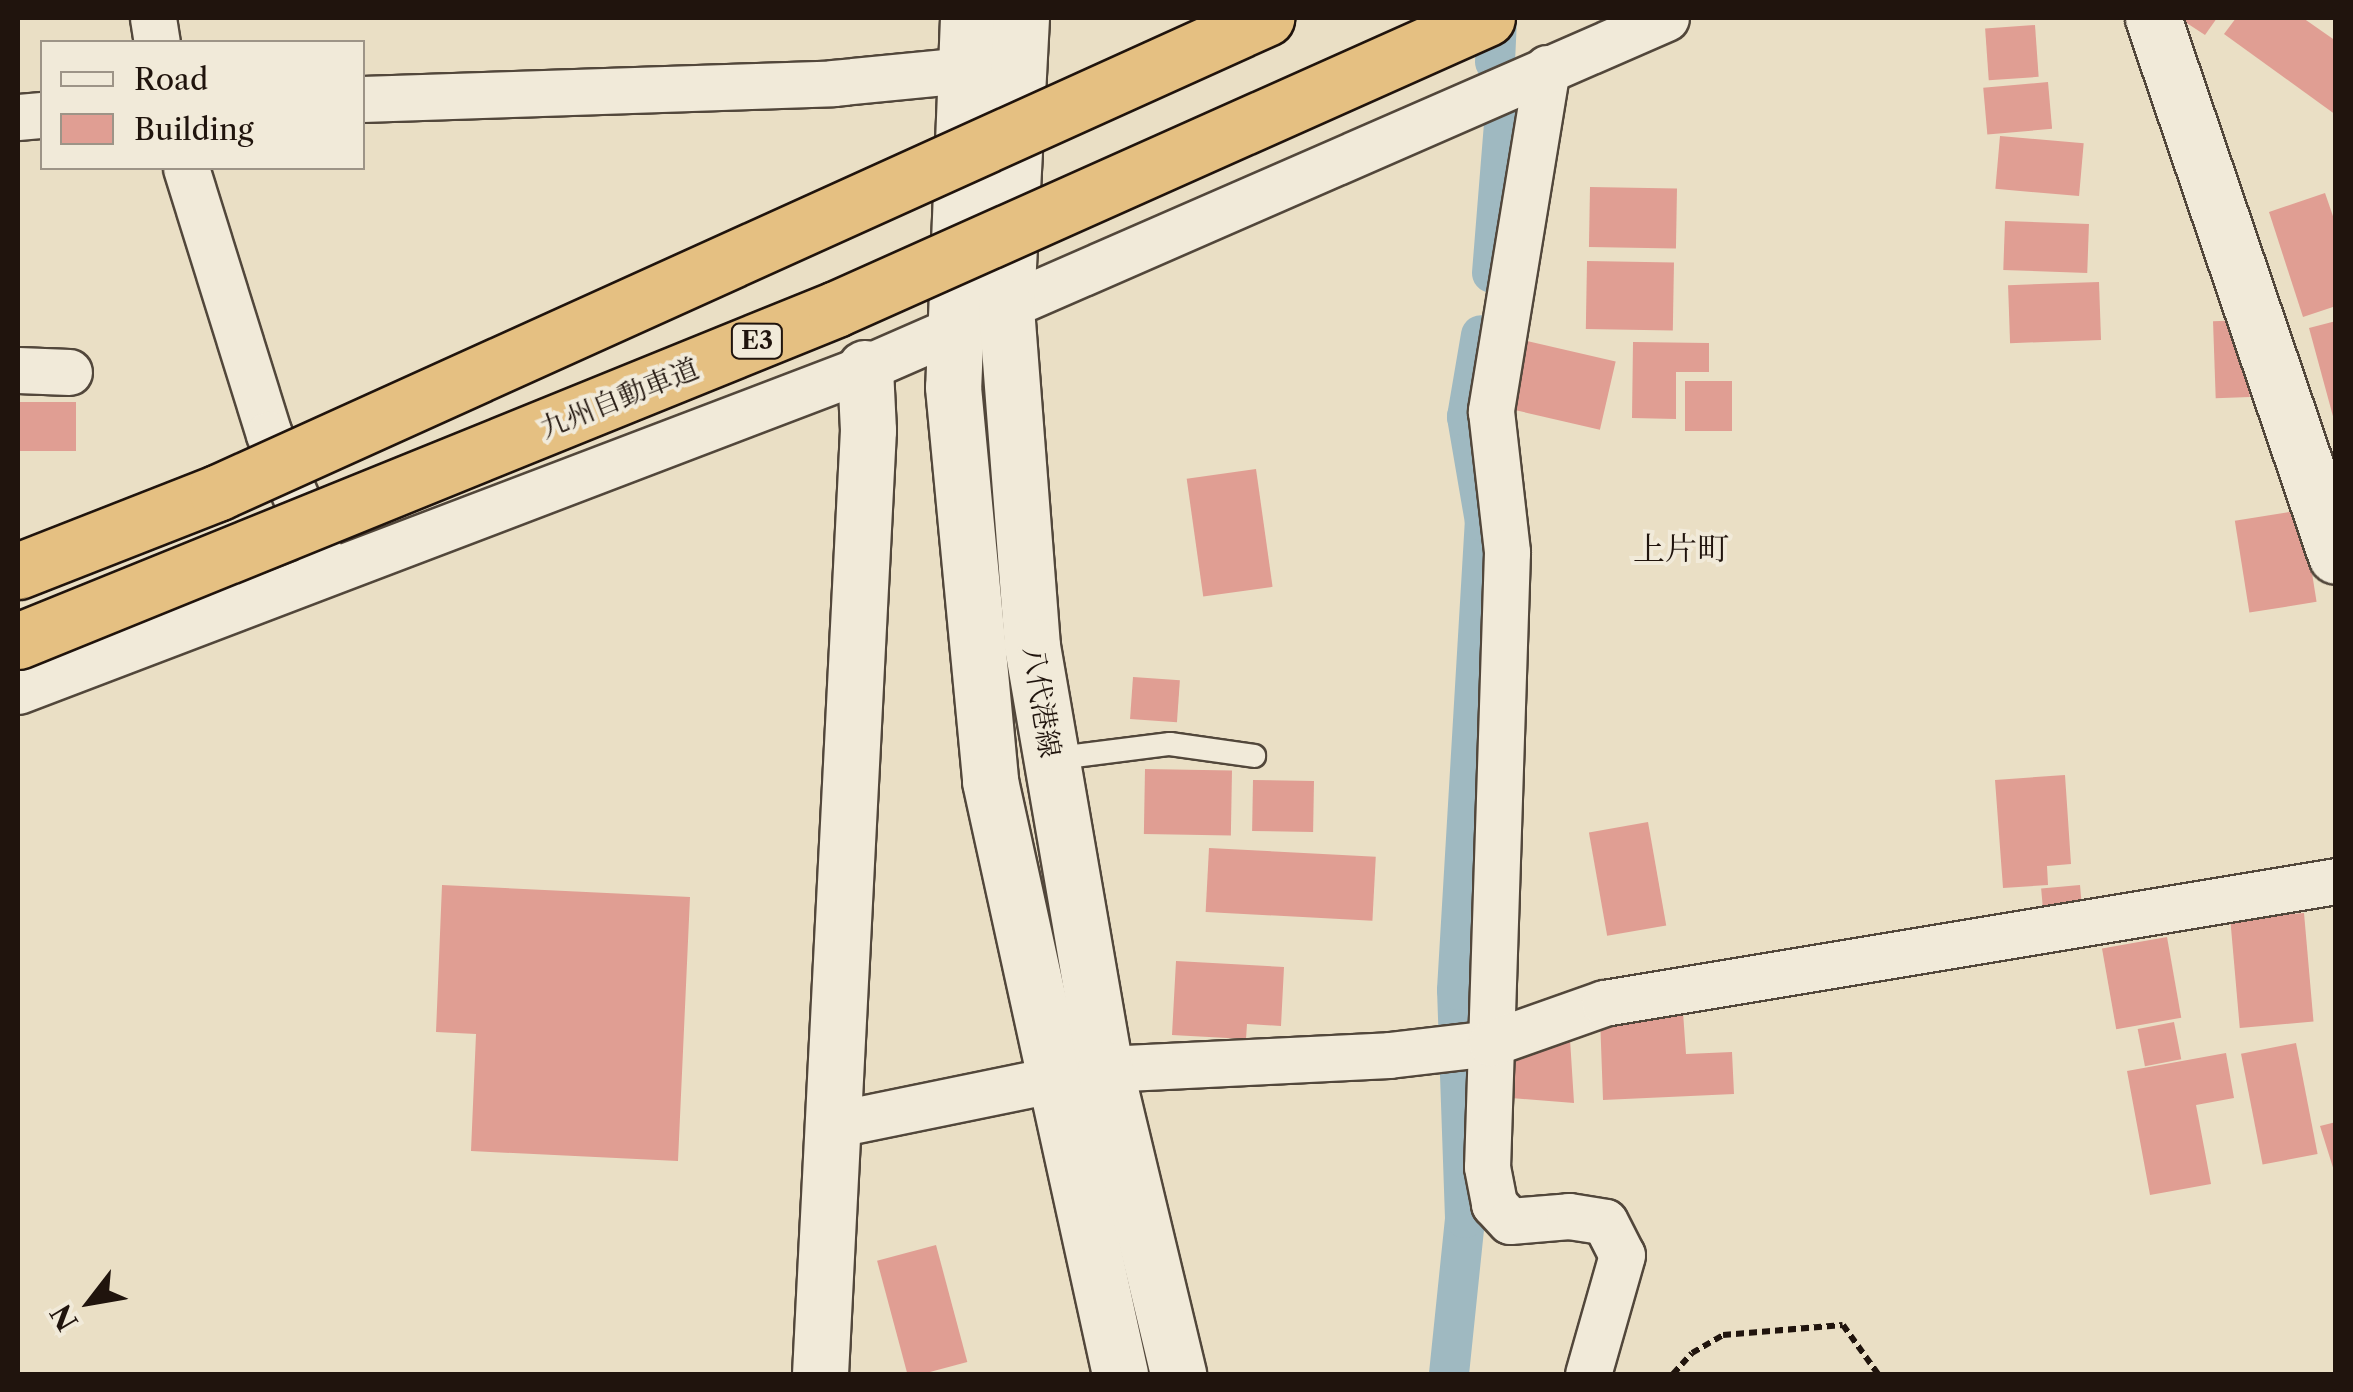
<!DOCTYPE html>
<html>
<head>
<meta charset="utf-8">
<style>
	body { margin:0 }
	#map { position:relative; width:2353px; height:1392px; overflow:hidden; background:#eadfc5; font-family:"Libre Caslon Text","Noto Serif JP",serif }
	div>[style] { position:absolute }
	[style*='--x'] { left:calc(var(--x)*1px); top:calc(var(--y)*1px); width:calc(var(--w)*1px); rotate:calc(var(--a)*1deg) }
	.canal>* { height:40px; margin:-20px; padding:0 20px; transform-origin:20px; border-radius:20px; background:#9fb9c1 }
	.building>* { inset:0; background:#e09e93; transform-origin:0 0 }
	.path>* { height:6px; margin-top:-3px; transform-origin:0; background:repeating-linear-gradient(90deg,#20140d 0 8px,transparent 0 13px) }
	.roads { filter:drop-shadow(2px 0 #52473b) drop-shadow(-2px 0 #52473b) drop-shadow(0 2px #52473b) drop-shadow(0 -2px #52473b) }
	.lane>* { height:22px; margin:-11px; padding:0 11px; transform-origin:11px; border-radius:11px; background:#f1ead9 }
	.street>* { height:45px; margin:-22.5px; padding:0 22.5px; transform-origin:22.5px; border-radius:22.5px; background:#f1ead9 }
	.secondary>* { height:55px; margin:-27.5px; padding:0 27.5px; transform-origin:27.5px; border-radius:27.5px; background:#f1ead9 }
	.bridges { filter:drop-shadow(2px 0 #20140d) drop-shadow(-2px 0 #20140d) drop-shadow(0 2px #20140d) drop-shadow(0 -2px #20140d) }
	.highway-bridge>* { height:55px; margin:-27.5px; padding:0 27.5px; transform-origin:27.5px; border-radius:27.5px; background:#e5c082 }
	span { translate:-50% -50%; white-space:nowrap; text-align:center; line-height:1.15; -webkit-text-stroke:8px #f1ead9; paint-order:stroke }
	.shield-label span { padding:2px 8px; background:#f1ead9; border:2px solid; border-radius:8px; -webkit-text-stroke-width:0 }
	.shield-label { font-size:25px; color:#20140d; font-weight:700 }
	.street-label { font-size:28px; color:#20140d }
	.quarter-label { font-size:32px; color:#20140d }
	.frame { position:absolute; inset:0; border:20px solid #20140d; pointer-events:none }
	.legend { position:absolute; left:40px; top:40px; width:325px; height:130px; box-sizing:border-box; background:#f1ead9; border:2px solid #9d9487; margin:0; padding:12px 18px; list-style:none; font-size:30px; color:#20140d }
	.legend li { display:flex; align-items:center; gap:20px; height:50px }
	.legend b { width:50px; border:2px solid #9d9487 }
	.north { position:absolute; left:40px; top:1252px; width:100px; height:100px; -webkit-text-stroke:8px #f1ead9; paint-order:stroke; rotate:239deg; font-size:28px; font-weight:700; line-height:40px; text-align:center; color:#20140d }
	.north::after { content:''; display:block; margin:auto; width:35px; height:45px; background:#20140d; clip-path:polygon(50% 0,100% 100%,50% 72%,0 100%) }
</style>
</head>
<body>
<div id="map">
	<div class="canal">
		<i style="--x:1495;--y:62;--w:44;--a:-87.4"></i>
		<i style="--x:1492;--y:273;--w:161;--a:-85.4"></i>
		<i style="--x:1449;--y:1374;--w:157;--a:-84.1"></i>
		<i style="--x:1465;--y:1218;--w:228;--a:-92"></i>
		<i style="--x:1457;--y:990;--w:469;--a:-86.6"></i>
		<i style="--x:1485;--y:522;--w:107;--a:-99.7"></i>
		<i style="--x:1467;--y:417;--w:83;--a:-80.3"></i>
	</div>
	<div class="building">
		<i style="clip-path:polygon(2179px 18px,2217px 18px,2205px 35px)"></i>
		<i style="clip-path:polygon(2236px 18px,2303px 18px,2336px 41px,2336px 115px,2224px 34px)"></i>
		<i style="left:2035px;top:25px;width:52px;height:50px;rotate:86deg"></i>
		<i style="left:2048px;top:82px;width:47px;height:65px;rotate:85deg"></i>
		<i style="left:2000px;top:136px;width:84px;height:53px;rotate:5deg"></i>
		<i style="left:1590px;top:187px;width:87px;height:60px;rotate:1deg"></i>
		<i style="clip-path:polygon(2325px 193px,2336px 225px,2336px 306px,2303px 317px,2269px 212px)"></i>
		<i style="left:2005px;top:221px;width:84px;height:49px;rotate:2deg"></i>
		<i style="left:1587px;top:261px;width:87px;height:68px;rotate:1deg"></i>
		<i style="left:2099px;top:282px;width:58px;height:91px;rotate:88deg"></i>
		<i style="left:2247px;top:320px;width:77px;height:34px;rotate:88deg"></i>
		<i style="clip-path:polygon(2336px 321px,2336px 420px,2334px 420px,2309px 328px)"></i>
		<i style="left:1527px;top:341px;width:91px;height:70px;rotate:13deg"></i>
		<i style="clip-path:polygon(1633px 342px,1709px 343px,1709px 372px,1676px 372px,1676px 419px,1632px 418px)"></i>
		<i style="left:1685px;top:381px;width:47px;height:50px"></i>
		<i style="left:18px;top:402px;width:58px;height:49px"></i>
		<i style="left:1256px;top:469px;width:119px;height:70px;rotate:82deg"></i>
		<i style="left:2302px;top:510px;width:93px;height:68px;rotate:81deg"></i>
		<i style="left:1133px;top:677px;width:47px;height:42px;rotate:4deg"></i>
		<i style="left:1145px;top:769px;width:87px;height:65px;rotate:1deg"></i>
		<i style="clip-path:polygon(2065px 775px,2071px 864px,2047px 866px,2048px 885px,2003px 888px,1995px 780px)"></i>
		<i style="left:1253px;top:780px;width:61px;height:51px;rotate:1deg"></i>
		<i style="left:1648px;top:822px;width:105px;height:60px;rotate:80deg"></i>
		<i style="left:1209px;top:848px;width:167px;height:64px;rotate:3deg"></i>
		<i style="clip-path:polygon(442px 885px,690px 897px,678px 1161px,471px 1151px,476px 1034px,436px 1032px)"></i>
		<i style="left:2080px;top:885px;width:24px;height:39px;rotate:85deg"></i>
		<i style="left:2304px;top:913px;width:109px;height:74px;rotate:85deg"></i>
		<i style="left:2167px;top:937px;width:82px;height:66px;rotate:80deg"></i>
		<i style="clip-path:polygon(1176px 961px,1284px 967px,1281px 1026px,1247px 1024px,1246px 1039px,1172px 1035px)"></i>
		<i style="clip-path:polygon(1683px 1012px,1686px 1054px,1732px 1052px,1734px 1094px,1603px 1100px,1600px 1017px)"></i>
		<i style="left:2174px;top:1022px;width:38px;height:37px;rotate:79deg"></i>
		<i style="clip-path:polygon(1570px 1039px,1574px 1103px,1511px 1098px,1508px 1059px,1514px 1043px)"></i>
		<i style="left:2296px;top:1043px;width:113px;height:56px;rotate:79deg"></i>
		<i style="clip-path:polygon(2226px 1053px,2234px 1098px,2196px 1105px,2211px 1184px,2150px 1195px,2127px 1071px)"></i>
		<i style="clip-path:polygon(2336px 1122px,2336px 1173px,2335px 1174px,2320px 1126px)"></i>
		<i style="left:936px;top:1245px;width:121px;height:61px;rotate:75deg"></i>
	</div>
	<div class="path">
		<i style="--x:1673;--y:1374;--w:28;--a:-48"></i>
		<i style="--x:1692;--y:1353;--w:36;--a:-30"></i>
		<i style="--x:1723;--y:1335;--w:120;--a:-4.8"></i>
		<i style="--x:1843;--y:1325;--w:60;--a:54.5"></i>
	</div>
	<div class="roads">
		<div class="lane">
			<i style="--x:1051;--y:759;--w:120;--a:-7.2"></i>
			<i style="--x:1170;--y:744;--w:85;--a:8.1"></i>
		</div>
		<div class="street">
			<i style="--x:153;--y:18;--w:24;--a:81"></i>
			<i style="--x:1547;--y:68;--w:348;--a:99.3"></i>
			<i style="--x:1491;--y:411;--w:142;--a:83.5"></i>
			<i style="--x:1507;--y:552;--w:615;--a:91.86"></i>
			<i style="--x:1487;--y:1167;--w:38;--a:79"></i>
			<i style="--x:1494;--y:1204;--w:23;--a:47"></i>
			<i style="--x:1510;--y:1221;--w:59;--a:-4.8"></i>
			<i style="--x:1569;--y:1216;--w:36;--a:9"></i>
			<i style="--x:1605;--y:1222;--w:37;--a:63"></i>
			<i style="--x:1622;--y:1255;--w:124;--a:105.9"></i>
			<i style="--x:362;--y:99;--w:471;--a:-1.9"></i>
			<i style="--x:833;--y:83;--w:134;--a:-5.6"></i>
			<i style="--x:18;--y:117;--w:24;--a:-5"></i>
			<i style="--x:186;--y:168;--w:279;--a:72.7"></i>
			<i style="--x:269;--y:434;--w:130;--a:67"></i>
			<i style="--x:18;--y:370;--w:51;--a:2.2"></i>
			<i style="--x:18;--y:691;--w:906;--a:-20.87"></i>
			<i style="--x:865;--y:368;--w:874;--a:-23.6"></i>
			<i style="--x:832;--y:1125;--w:279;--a:-11.6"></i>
			<i style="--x:1105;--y:1069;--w:284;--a:-2.8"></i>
			<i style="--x:1389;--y:1055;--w:103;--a:-6.7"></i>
			<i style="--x:1491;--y:1043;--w:120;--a:-19.5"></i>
			<i style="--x:1604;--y:1003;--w:742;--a:-9.46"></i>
		</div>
		<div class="secondary">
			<i style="--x:968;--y:18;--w:369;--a:92.3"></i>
			<i style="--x:953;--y:387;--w:396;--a:84.6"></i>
			<i style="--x:990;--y:781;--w:607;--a:77.63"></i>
			<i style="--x:1021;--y:18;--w:290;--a:93"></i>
			<i style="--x:1006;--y:308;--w:339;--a:85.6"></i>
			<i style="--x:1032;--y:646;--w:429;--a:80.2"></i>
			<i style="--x:1105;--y:1069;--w:314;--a:76.5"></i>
			<i style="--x:2153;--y:18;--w:568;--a:71.21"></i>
			<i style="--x:820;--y:1374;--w:945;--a:-87.09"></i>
			<i style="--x:868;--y:430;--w:62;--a:-92.8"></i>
		</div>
	</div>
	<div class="bridges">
		<div class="highway-bridge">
			<i style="--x:18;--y:571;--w:214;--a:-21.4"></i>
			<i style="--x:217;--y:493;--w:1152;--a:-24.36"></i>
			<i style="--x:18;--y:641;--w:883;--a:-22.09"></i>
			<i style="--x:836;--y:309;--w:713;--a:-24.08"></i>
		</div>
	</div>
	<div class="shield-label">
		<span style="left:757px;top:341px">E3</span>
	</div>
	<div class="street-label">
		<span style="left:619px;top:398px;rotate:-22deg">九州自動車道</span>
		<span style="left:1042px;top:702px;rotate:81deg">八代港線</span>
	</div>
	<div class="quarter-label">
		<span style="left:1681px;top:549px">上片町</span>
	</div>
	<div class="frame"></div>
	<ul class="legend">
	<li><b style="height:12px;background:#f1ead9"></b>Road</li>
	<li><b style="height:28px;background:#e09e93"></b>Building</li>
	</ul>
	<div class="north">N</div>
</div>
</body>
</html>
